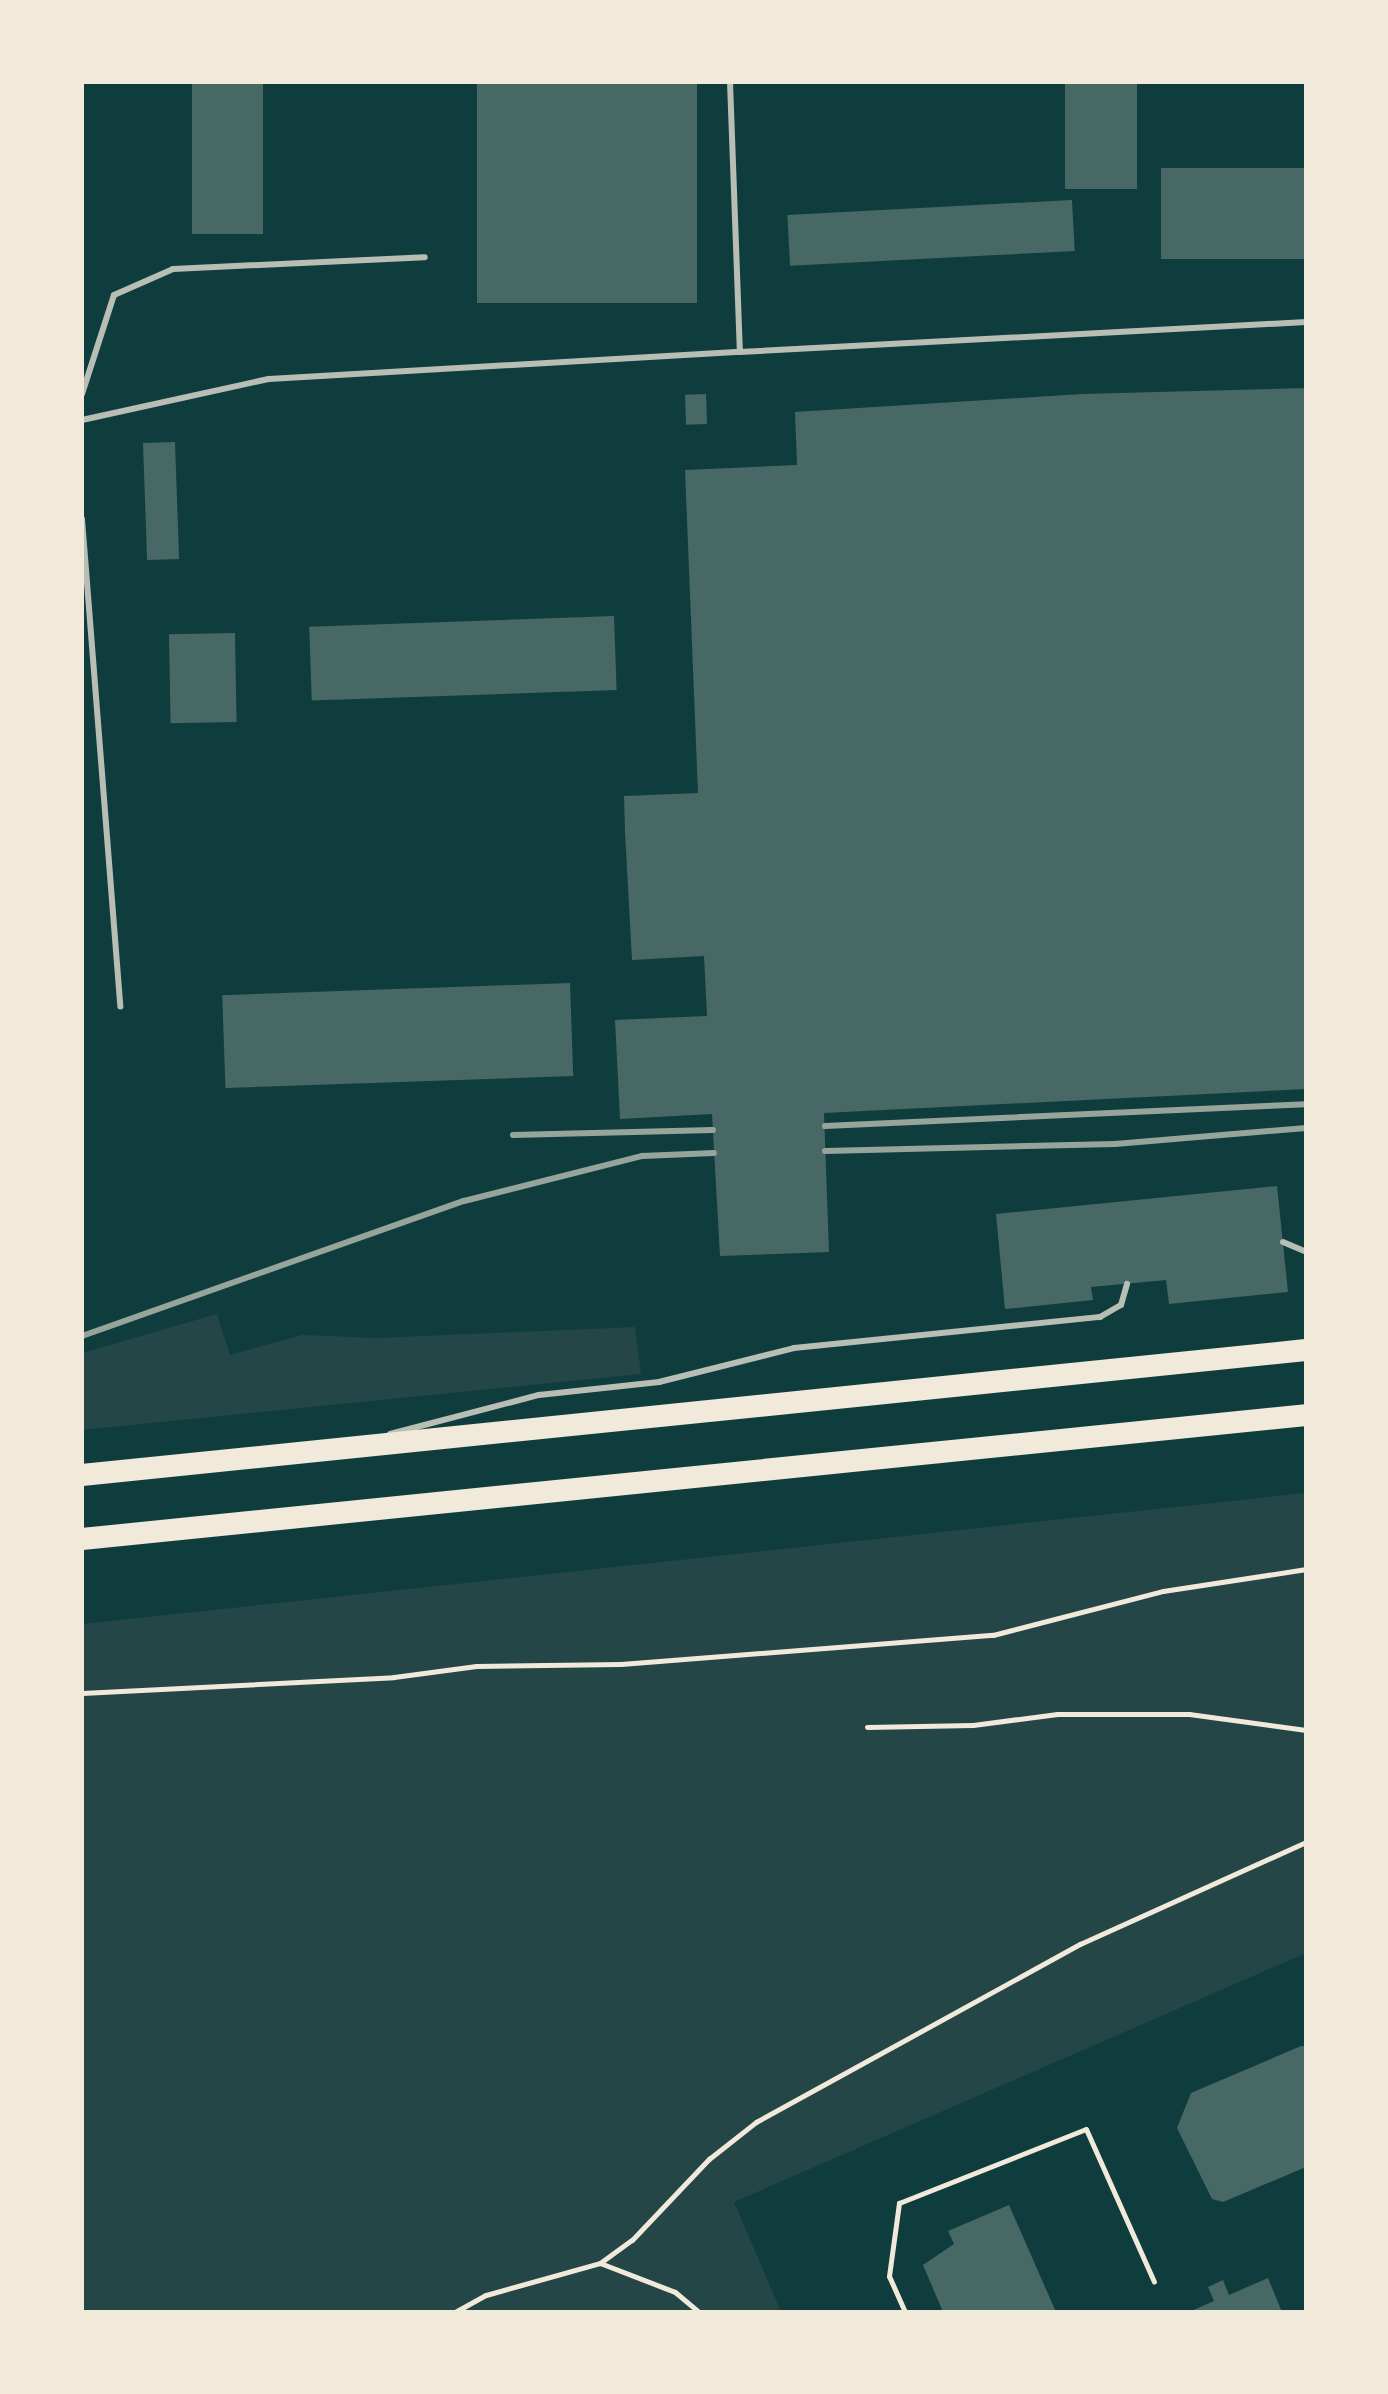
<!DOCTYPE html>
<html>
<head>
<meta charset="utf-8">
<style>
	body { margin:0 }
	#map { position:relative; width:1388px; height:2394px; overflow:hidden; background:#0f3d3e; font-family:"Open Sans",sans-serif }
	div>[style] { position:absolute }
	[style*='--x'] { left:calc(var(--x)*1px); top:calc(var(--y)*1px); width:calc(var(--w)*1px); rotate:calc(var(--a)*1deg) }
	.green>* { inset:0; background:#244646 }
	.building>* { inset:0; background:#486865; transform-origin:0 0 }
	.path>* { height:5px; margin:-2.5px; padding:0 2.5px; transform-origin:2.5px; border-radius:2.5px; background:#f1e9da }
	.service>* { height:6px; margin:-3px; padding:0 3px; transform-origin:3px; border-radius:3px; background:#b8beb3 }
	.trunk>* { height:22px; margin:-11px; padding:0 11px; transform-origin:11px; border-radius:11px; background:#f1e9da }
	.rail>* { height:6px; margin:-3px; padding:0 3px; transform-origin:3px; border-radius:3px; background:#97a49c }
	span { translate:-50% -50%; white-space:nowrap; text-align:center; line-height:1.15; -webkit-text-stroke:7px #f1e9da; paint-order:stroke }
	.frame { position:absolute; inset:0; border:84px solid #f1e9da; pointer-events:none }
</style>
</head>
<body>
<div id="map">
	<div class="green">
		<i style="clip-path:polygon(217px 1314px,230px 1355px,302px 1335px,377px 1338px,635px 1327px,641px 1374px,82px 1430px,82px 1353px)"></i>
		<i style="clip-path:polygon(1306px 1493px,1306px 1953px,734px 2202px,781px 2312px,82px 2312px,82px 1624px)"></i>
	</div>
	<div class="building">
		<i style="left:192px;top:82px;width:71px;height:152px"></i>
		<i style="left:477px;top:82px;width:220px;height:221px"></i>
		<i style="left:1065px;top:82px;width:72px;height:107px"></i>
		<i style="left:1306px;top:168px;width:91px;height:145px;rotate:90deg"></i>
		<i style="left:1072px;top:200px;width:51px;height:285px;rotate:87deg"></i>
		<i style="clip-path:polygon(1306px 388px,1306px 1089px,824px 1113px,829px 1252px,720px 1256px,712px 1114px,620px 1119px,615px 1020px,707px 1016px,704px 956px,632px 960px,625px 832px,624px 796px,698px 793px,685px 470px,797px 465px,795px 412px,1082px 394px)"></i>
		<i style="left:706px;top:394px;width:30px;height:21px;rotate:88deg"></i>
		<i style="left:175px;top:442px;width:117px;height:32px;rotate:88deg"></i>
		<i style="left:614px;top:616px;width:74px;height:305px;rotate:88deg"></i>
		<i style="left:235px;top:633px;width:89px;height:66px;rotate:89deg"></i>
		<i style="left:570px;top:983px;width:93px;height:348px;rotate:88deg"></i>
		<i style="clip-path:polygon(1277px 1186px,1288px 1292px,1169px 1304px,1166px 1280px,1091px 1287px,1093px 1300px,1005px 1309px,996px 1214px)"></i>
		<i style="clip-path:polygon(1301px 2046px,1306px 2046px,1306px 2167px,1223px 2202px,1212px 2199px,1177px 2128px,1191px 2093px)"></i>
		<i style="clip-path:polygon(1009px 2205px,1056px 2312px,943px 2312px,923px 2265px,954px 2244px,948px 2231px)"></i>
		<i style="clip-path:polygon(1268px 2278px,1282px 2312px,1189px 2312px,1214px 2301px,1208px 2287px,1223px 2280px,1229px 2295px)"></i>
	</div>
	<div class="path">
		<i style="--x:82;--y:1693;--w:312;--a:-2.9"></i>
		<i style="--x:394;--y:1677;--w:83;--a:-7.6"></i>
		<i style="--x:476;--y:1666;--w:145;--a:-0.8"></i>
		<i style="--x:621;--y:1664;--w:373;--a:-4.5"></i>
		<i style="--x:993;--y:1635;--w:176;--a:-14.5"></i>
		<i style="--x:1163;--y:1591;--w:145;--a:-8.7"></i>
		<i style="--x:867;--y:1727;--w:106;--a:-1.1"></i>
		<i style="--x:973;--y:1725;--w:85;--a:-7.5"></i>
		<i style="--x:1057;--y:1714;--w:132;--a:0"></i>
		<i style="--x:1189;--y:1714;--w:118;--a:7.8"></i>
		<i style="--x:600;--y:2263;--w:39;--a:-36"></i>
		<i style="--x:632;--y:2240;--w:112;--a:-46.5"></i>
		<i style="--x:709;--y:2159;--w:60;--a:-38.2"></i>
		<i style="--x:756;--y:2122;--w:370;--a:-28.8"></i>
		<i style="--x:1080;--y:1944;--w:248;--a:-24.3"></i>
		<i style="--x:455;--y:2312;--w:35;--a:-29"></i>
		<i style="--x:486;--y:2295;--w:118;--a:-15.7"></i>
		<i style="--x:600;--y:2263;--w:80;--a:21.1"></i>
		<i style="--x:675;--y:2292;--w:31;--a:40"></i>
		<i style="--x:905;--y:2312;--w:39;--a:-114"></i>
		<i style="--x:889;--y:2276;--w:74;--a:-82.2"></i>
		<i style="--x:899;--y:2203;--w:201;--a:-21.6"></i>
		<i style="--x:1086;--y:2129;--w:167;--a:66"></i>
	</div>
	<div class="service">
		<i style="--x:730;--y:82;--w:270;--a:87.9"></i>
		<i style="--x:740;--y:352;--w:567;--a:-3.03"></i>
		<i style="--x:82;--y:394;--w:104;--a:-72.1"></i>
		<i style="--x:114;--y:295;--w:64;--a:-23.8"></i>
		<i style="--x:173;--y:269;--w:252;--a:-2.7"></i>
		<i style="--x:82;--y:420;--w:191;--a:-12.4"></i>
		<i style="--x:269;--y:379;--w:472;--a:-3.3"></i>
		<i style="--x:82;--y:519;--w:489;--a:85.5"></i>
		<i style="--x:1283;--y:1242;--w:25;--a:23"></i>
		<i style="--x:390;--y:1434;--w:154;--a:-14.7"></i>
		<i style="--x:539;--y:1395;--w:121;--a:-6.2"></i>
		<i style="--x:659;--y:1382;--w:139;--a:-14.1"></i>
		<i style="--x:794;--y:1348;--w:308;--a:-5.8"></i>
		<i style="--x:1100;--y:1317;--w:24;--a:-30"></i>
		<i style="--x:1121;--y:1305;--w:22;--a:-74"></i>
	</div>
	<div class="trunk">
		<i style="--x:82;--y:1475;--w:1230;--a:-5.83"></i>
		<i style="--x:82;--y:1539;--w:1230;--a:-5.78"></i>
	</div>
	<div class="rail">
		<i style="--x:825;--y:1126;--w:482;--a:-2.6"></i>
		<i style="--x:513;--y:1135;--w:200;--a:-1.4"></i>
		<i style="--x:825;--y:1151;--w:290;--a:-1.4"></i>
		<i style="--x:1115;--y:1144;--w:192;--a:-4.8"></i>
		<i style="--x:82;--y:1336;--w:405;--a:-19.5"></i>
		<i style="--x:464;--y:1201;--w:184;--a:-14.2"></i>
		<i style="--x:642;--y:1156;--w:72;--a:-2.4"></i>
	</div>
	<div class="frame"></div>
</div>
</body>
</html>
